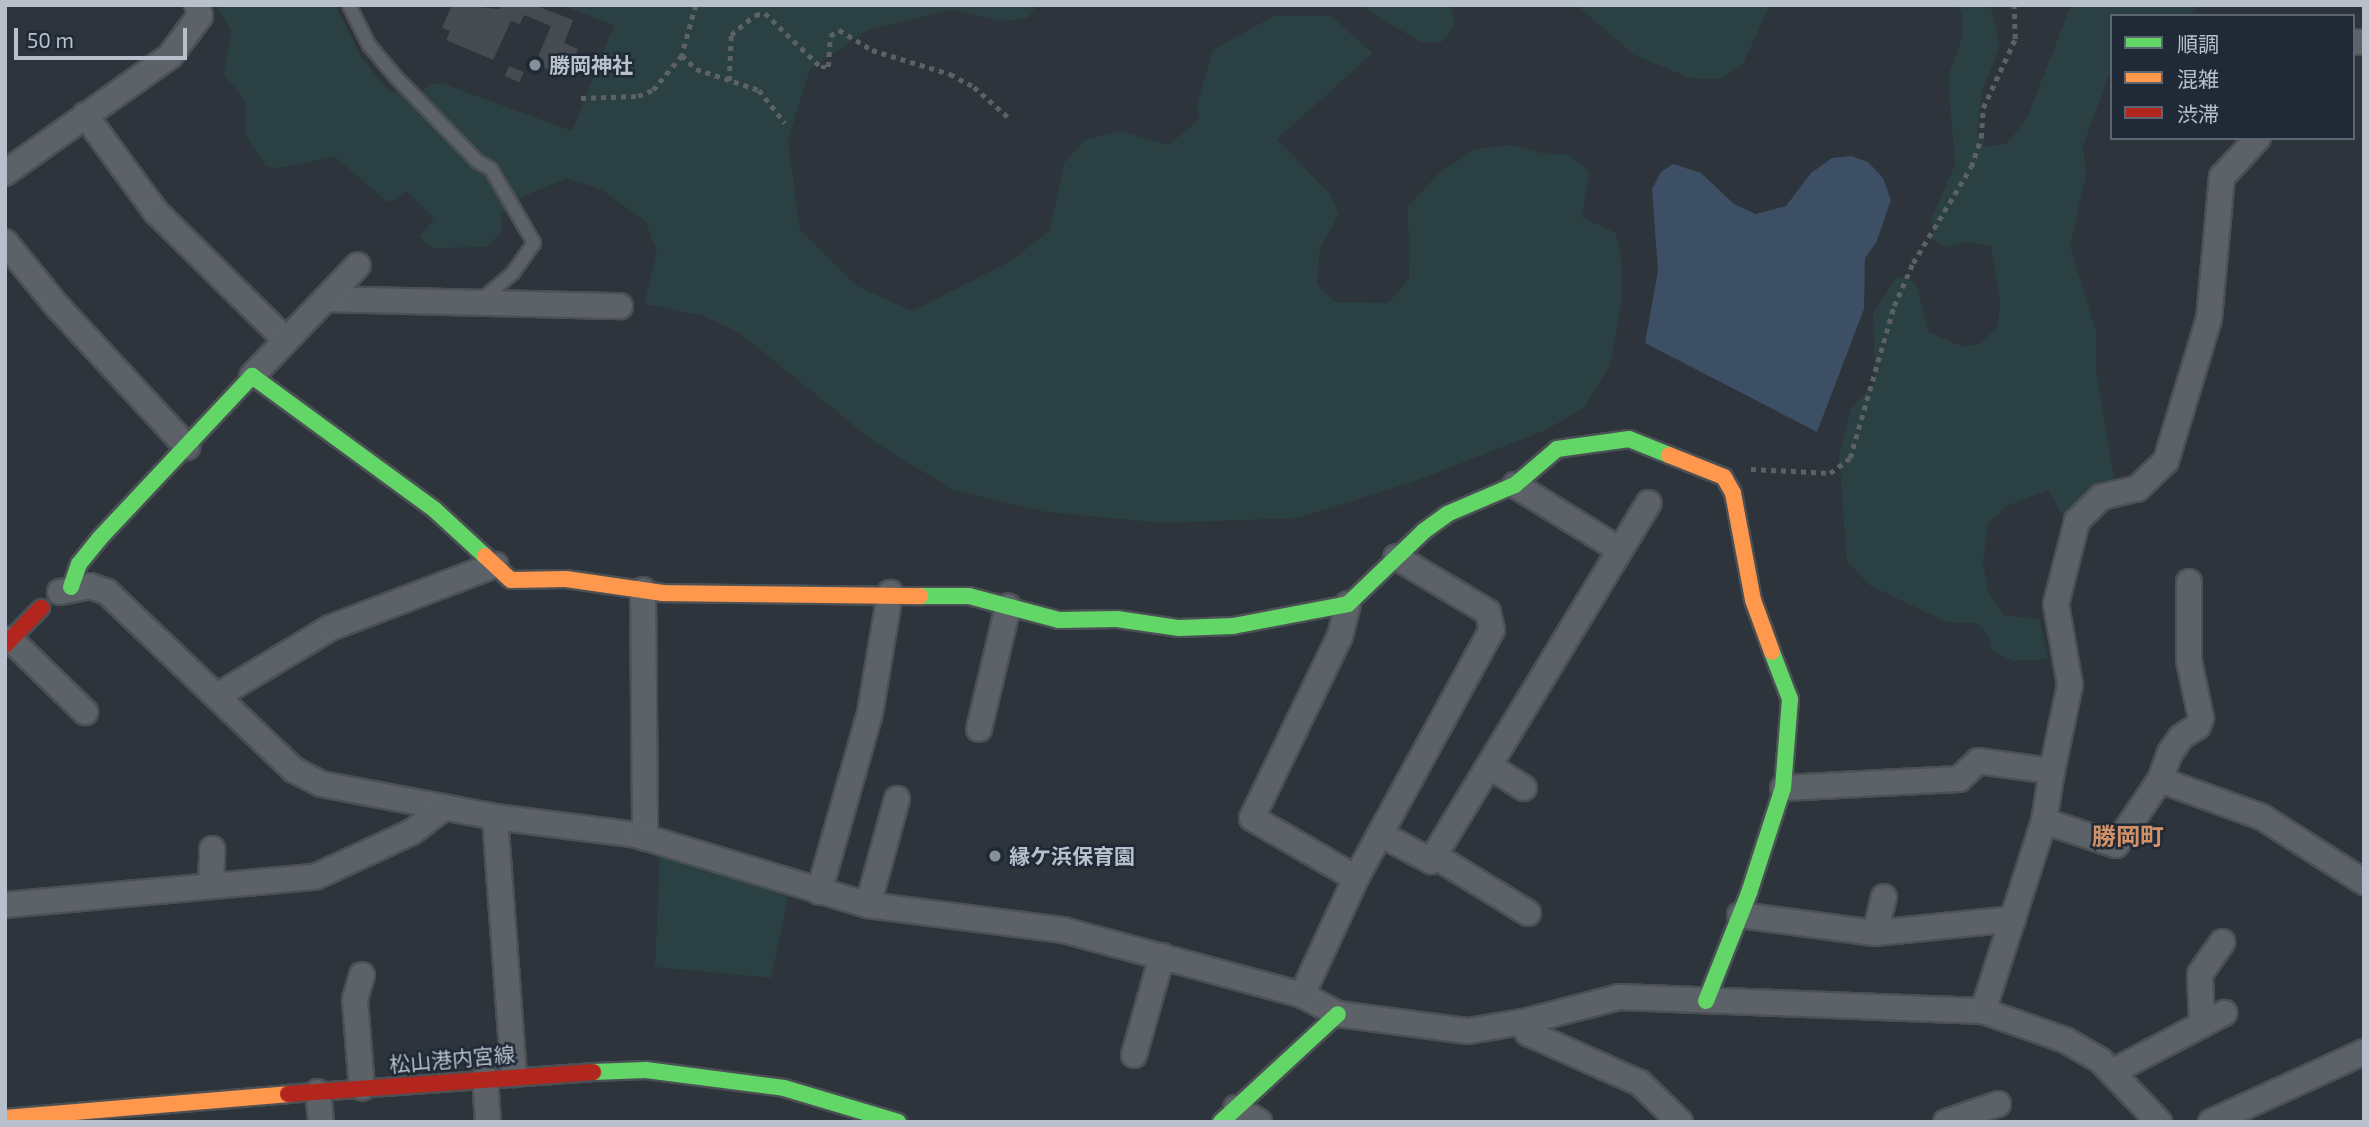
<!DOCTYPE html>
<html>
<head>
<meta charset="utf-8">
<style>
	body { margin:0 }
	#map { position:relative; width:2369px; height:1127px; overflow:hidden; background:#2d343b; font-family:"Exo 2","Noto Sans JP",sans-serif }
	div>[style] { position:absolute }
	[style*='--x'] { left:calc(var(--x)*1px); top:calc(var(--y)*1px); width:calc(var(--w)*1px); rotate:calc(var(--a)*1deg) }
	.green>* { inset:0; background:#2a4042 }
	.water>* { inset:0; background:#3c4f65 }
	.building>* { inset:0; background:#454b51; transform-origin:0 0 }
	.path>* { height:4.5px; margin-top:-2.25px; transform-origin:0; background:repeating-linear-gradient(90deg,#5b6166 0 5px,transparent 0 10px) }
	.roads { filter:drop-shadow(2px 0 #4b5055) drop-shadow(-2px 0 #4b5055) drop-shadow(0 2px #4b5055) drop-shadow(0 -2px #4b5055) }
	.lane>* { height:12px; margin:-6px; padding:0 6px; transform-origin:6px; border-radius:6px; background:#5d6269 }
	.street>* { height:24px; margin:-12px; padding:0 12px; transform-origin:12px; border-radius:12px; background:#5d6269 }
	.fast>* { height:16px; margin:-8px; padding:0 8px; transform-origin:8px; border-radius:8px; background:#63d668 }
	.slow>* { height:16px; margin:-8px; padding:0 8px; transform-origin:8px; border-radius:8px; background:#ff974d }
	.jam>* { height:16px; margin:-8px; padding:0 8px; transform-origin:8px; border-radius:8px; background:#b3261e }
	.dots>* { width:19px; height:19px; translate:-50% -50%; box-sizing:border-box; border:4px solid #1f2a36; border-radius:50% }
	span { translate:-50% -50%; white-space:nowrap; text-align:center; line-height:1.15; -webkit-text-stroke:5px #1f2a36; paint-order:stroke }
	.poi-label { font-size:21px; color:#b8c0cb; font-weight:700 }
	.left { translate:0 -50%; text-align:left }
	.street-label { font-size:21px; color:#b8c0cb }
	.quarter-label { font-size:24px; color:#d3916a; font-weight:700 }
	.frame { position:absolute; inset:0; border:7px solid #b8c0cb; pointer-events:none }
	.legend { position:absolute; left:2110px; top:14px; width:245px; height:126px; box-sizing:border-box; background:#1f2a36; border:2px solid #5c6672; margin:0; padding:9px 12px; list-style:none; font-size:21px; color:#b8c0cb }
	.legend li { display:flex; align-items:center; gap:14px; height:35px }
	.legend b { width:35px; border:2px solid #5c6672 }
	.scale { position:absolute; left:14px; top:28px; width:173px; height:32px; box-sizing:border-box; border:4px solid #b8c0cb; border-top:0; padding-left:9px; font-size:21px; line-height:24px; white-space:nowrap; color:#b8c0cb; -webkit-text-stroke:5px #1f2a36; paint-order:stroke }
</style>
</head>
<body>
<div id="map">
	<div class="green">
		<i style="clip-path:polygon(216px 5px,335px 5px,361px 57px,389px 92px,417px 94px,431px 84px,444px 84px,572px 131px,614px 25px,560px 5px,1037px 5px,1028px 18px,1002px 21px,951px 10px,867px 30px,810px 69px,788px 140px,800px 230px,857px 286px,912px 311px,1011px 261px,1050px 230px,1064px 163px,1084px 140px,1120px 131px,1168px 145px,1200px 119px,1196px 107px,1213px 50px,1274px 16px,1331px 16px,1373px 53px,1277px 139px,1330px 194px,1339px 214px,1320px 249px,1317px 284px,1335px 302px,1388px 303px,1409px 279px,1408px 207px,1438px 174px,1475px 149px,1511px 145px,1546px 154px,1568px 154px,1589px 172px,1582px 217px,1616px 233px,1622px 262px,1622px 298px,1610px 365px,1585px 407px,1546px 430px,1413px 482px,1298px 518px,1163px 523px,1046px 512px,953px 490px,873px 441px,741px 334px,704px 316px,644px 304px,657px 252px,646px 222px,602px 190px,567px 178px,520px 198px,502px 214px,502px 231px,487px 247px,433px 248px,419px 237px,434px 219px,406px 191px,389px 203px,335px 157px,278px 168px,266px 166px,246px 137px,245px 101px,224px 74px,231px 30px)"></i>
		<i style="clip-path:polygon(1360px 5px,1450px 5px,1455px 24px,1442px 42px,1420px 42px)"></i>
		<i style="clip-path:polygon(1576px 5px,1770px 5px,1743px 64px,1721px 79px,1690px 78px,1634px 55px)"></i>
		<i style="clip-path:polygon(1955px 5px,1990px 5px,2000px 46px,1982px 91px,1977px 133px,1985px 147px,2007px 143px,2026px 120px,2071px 5px,2202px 5px,2186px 16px,2112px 16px,2112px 67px,2083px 145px,2086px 175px,2070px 246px,2096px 331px,2096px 368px,2114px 478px,2064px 519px,2049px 490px,2007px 506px,1988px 523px,1983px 562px,1988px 591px,2003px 615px,2039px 619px,2048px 659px,2013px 661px,1993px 652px,1988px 635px,1976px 623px,1946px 622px,1869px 585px,1847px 561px,1839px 457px,1851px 409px,1875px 382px,1873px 314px,1897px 276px,1916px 283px,1929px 332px,1964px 347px,1981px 343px,1998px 326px,2000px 302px,1991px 246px,1965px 242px,1946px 248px,1933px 240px,1932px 217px,1955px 165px,1948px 77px,1962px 37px,1962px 14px)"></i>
		<i style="clip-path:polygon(660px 850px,790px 888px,771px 978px,655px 967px)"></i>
	</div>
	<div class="water">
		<i style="clip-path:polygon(1851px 156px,1868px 162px,1883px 178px,1891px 200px,1876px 243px,1865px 258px,1864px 309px,1817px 432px,1645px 343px,1658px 271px,1652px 189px,1661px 172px,1673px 164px,1701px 173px,1734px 204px,1756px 214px,1786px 206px,1811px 173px,1832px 158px)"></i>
	</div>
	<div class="building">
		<i style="clip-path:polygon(452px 5px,499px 9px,501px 5px,534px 5px,573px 20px,564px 43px,578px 49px,567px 77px,535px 64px,551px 26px,524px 15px,520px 24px,511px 21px,493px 60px,446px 40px,450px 31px,442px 28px)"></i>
		<i style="left:509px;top:66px;width:16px;height:11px;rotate:22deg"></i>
	</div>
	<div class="path">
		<i style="--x:696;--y:5;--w:52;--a:105.6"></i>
		<i style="--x:682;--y:55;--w:20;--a:45"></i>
		<i style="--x:696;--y:69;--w:66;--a:18.4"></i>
		<i style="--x:759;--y:90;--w:42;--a:51.8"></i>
		<i style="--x:729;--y:81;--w:46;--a:-87.5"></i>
		<i style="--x:731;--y:35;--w:31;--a:-40"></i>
		<i style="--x:755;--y:15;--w:10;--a:-11"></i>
		<i style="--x:765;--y:13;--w:78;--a:44"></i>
		<i style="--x:821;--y:67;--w:7;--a:0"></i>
		<i style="--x:828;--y:67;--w:31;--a:-86"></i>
		<i style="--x:830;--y:36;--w:11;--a:-34"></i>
		<i style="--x:839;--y:30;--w:39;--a:31"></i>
		<i style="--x:872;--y:50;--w:82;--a:17.1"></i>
		<i style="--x:950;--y:74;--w:27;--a:28"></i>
		<i style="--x:974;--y:87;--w:45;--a:41.4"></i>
		<i style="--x:581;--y:98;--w:57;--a:-2"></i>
		<i style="--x:638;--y:96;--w:16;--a:-22"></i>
		<i style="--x:653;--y:90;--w:45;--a:-50.4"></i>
		<i style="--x:1751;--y:469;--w:79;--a:2.9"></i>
		<i style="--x:1830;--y:473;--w:25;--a:-37"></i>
		<i style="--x:1850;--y:458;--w:158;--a:-73.9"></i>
		<i style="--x:1894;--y:306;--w:47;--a:-66.2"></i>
		<i style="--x:1913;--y:263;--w:112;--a:-58.9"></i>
		<i style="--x:1971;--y:167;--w:31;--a:-71"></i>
		<i style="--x:1981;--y:138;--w:30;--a:-86"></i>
		<i style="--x:1983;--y:108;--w:76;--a:-65.1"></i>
		<i style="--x:2015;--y:39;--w:34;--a:-92"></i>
	</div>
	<div class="roads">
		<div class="lane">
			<i style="--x:349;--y:5;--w:45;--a:63.4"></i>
			<i style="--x:369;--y:45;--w:40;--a:50"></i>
			<i style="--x:395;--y:76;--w:118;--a:46"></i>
			<i style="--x:477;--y:161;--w:16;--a:30"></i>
			<i style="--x:491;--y:169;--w:86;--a:59.8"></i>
			<i style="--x:534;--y:243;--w:37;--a:125"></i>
			<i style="--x:513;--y:273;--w:39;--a:140"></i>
		</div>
		<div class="street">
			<i style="--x:2353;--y:42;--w:11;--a:0"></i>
			<i style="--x:85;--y:115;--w:120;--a:53.8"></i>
			<i style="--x:156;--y:212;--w:182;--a:44.6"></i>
			<i style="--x:5;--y:173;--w:202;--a:-35.3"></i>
			<i style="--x:170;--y:56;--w:50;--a:-53.1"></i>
			<i style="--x:200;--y:16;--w:11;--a:-105"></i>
			<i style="--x:5;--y:242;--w:82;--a:50.9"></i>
			<i style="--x:57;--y:306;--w:192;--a:47.3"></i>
			<i style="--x:326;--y:299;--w:294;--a:1.4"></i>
			<i style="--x:252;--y:376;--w:153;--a:-46.3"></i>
			<i style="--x:1515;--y:485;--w:123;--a:31.8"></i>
			<i style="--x:643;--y:590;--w:248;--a:89.5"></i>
			<i style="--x:60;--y:592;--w:31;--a:-11"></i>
			<i style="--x:90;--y:586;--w:18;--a:19"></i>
			<i style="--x:107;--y:592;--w:258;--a:43.6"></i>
			<i style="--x:294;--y:770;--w:30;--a:27"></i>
			<i style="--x:321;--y:784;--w:177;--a:10.7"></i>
			<i style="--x:495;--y:817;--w:143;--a:7.2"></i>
			<i style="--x:637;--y:835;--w:241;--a:16.9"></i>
			<i style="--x:868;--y:905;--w:197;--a:7.3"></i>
			<i style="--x:1063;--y:930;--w:248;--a:15.2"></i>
			<i style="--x:1302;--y:995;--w:41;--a:27.8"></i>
			<i style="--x:1338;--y:1014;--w:131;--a:7.5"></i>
			<i style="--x:1468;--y:1031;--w:56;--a:-9.3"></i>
			<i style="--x:1523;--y:1022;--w:99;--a:-14.6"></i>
			<i style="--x:1619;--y:997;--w:364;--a:2.2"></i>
			<i style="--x:1983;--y:1011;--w:87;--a:19.5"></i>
			<i style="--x:2065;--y:1040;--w:40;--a:29.7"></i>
			<i style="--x:2100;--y:1060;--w:86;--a:46.4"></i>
			<i style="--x:1348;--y:604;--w:33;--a:104"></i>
			<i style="--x:1340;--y:636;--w:202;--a:115.8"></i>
			<i style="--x:1252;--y:818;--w:120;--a:30"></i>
			<i style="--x:10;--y:639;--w:105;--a:44.2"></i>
			<i style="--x:219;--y:695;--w:130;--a:-31.1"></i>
			<i style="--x:330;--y:628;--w:177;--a:-20.9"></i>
			<i style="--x:979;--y:729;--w:126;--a:-76.7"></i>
			<i style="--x:1489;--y:766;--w:41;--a:32.2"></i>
			<i style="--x:2052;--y:771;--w:88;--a:-78.2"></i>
			<i style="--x:2070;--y:685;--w:82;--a:-99.8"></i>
			<i style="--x:2056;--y:604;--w:86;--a:-75.8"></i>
			<i style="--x:2077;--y:521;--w:34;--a:-45"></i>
			<i style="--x:2101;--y:497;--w:37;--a:-13"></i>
			<i style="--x:2137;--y:489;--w:40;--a:-44"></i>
			<i style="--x:2166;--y:461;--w:148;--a:-73.2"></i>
			<i style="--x:2209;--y:319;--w:143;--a:-84.8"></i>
			<i style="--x:2222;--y:177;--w:53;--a:-47.3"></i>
			<i style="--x:2160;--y:780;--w:29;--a:-70"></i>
			<i style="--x:2170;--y:753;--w:19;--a:-55"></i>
			<i style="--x:2181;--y:737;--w:20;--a:-33"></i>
			<i style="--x:2198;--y:726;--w:9;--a:-69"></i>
			<i style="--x:2201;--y:718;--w:58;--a:-101.9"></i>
			<i style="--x:2189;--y:661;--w:79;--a:-90"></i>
			<i style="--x:1783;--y:788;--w:176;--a:-2.9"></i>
			<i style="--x:1959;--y:779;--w:26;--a:-43"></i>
			<i style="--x:1978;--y:761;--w:75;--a:7.7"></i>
			<i style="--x:2052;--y:771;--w:51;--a:99.1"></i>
			<i style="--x:2044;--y:821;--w:200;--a:107.8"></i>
			<i style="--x:495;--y:817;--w:258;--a:85.8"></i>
			<i style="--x:2044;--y:821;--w:76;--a:18.4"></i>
			<i style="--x:2116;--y:845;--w:78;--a:-55.9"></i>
			<i style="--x:2160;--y:780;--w:109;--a:19.9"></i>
			<i style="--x:2262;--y:817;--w:121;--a:32.5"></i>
			<i style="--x:1380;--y:834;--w:58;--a:27.9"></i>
			<i style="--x:1431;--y:861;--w:419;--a:-58.7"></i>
			<i style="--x:1435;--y:856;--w:109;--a:31.5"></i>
			<i style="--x:211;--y:886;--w:37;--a:-88"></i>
			<i style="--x:819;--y:892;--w:186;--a:-74.1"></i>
			<i style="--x:870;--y:713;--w:122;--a:-80.5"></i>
			<i style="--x:5;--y:905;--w:311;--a:-5.2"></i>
			<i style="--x:315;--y:877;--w:107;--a:-24.9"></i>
			<i style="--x:412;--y:832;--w:41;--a:-37.1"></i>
			<i style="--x:868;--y:905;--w:110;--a:-74.7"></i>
			<i style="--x:1740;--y:915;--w:136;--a:7.6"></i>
			<i style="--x:1875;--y:933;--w:139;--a:-5.8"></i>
			<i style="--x:1875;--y:933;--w:37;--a:-76"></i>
			<i style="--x:362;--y:975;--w:26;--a:106"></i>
			<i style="--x:355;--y:1000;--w:88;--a:85.5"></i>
			<i style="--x:1302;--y:995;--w:129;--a:-65.2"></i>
			<i style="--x:1356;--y:878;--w:283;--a:-61.3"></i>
			<i style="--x:1492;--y:630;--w:18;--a:-103"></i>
			<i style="--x:1488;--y:612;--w:107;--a:-149.1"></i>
			<i style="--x:1523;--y:1022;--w:12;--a:66"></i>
			<i style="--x:1528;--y:1033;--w:123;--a:24.1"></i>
			<i style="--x:1640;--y:1083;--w:56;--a:44.3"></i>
			<i style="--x:2202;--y:1025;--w:51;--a:-92.2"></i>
			<i style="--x:2200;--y:974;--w:39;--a:-55"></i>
			<i style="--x:1134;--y:1055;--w:103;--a:-74.2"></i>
			<i style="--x:2112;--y:1072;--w:127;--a:-27.8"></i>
			<i style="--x:485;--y:1077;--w:45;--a:86.2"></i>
			<i style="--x:318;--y:1092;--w:30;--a:84"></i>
			<i style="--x:1236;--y:1108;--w:27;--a:31"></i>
			<i style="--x:1946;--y:1122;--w:55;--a:-19.1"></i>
			<i style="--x:2211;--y:1122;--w:168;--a:-24.6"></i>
		</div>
		<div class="fast">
			<i style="--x:71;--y:587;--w:24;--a:-71"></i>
			<i style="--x:79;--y:564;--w:32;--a:-51"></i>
			<i style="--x:99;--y:539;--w:224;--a:-46.8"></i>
			<i style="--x:252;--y:376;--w:227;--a:36.2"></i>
			<i style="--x:435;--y:510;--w:68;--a:42.6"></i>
			<i style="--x:920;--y:596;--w:49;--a:0"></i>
			<i style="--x:969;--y:596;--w:93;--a:14.9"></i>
			<i style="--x:1059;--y:620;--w:58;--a:-1"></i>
			<i style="--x:1117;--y:619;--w:63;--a:8.3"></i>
			<i style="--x:1179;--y:628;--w:54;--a:-2.1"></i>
			<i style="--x:1233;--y:626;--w:117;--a:-10.8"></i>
			<i style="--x:1348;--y:604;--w:105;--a:-43.8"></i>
			<i style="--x:1424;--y:531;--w:29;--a:-36"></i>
			<i style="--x:1447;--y:514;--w:74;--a:-23.1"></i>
			<i style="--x:1515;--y:485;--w:55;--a:-40.6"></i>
			<i style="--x:1557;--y:449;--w:73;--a:-7.9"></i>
			<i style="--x:1629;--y:439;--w:43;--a:21.8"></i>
			<i style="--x:1706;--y:1001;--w:116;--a:-68.3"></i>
			<i style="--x:1749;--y:893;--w:110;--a:-72.1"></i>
			<i style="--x:1783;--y:788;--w:89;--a:-85.5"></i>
			<i style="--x:1790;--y:699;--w:50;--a:-111"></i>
			<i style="--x:593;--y:1072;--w:53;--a:-2.2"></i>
			<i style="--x:646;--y:1070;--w:139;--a:7.4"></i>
			<i style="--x:784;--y:1088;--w:119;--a:16.6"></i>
			<i style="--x:1221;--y:1122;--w:159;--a:-42.7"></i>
		</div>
		<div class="slow">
			<i style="--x:1669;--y:455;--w:59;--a:21.8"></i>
			<i style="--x:1724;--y:477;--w:18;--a:61"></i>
			<i style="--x:1733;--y:493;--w:109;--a:79.4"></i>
			<i style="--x:1753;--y:600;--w:55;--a:69.9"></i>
			<i style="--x:485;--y:556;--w:35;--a:43"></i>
			<i style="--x:511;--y:580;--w:55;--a:-1"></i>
			<i style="--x:566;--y:579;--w:98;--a:8.2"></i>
			<i style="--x:663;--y:593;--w:257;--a:0.7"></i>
			<i style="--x:5;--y:1118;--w:284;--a:-4.8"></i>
		</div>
		<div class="jam">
			<i style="--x:5;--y:645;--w:52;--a:-45.8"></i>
			<i style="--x:288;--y:1094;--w:306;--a:-4.1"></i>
		</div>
	</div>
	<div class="dots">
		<i style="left:535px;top:65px;background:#878f99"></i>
		<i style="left:995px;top:856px;background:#878f99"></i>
	</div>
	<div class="poi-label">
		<span class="left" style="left:549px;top:65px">勝岡神社</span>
		<span class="left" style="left:1009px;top:856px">縁ケ浜保育園</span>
	</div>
	<div class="street-label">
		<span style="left:452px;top:1059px;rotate:-5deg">松山港内宮線</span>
	</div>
	<div class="quarter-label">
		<span style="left:2128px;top:836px">勝岡町</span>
	</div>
	<div class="frame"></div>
	<ul class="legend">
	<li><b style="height:9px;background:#63d668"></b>順調</li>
	<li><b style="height:9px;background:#ff974d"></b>混雑</li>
	<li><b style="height:9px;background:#b3261e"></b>渋滞</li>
	</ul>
	<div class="scale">50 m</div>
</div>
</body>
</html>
